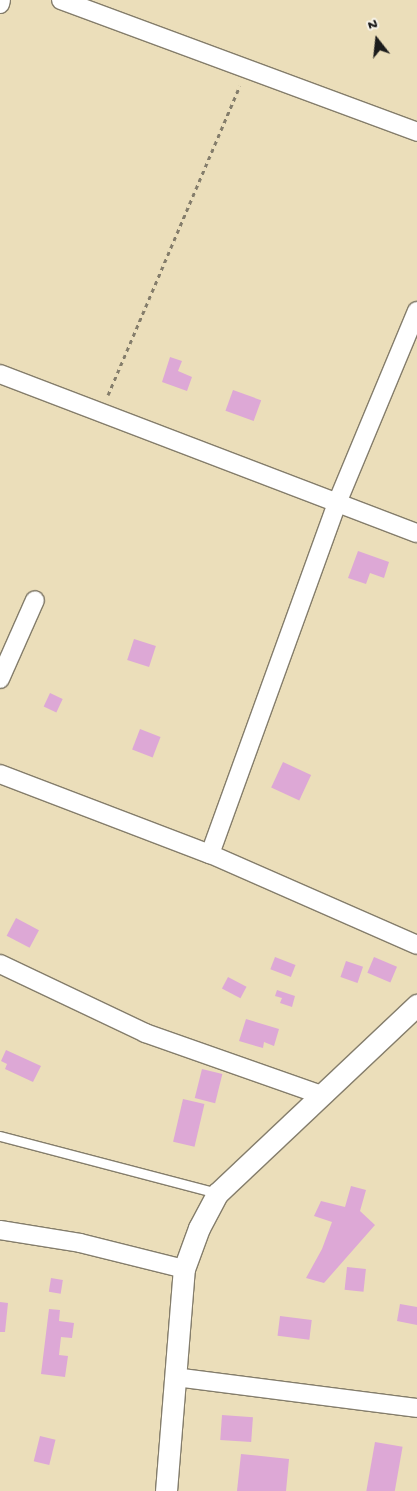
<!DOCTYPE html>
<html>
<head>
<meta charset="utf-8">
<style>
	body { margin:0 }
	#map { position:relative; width:417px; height:1491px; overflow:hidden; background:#ebdeba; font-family:"Gochi Hand",sans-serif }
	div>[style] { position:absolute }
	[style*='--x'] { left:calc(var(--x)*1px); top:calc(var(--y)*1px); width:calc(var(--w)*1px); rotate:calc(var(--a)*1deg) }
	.building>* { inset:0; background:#dda8d6; transform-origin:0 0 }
	.path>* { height:3px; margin-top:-1.5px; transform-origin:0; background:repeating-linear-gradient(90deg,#847d6b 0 4px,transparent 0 8px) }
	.roads { filter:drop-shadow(1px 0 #847d6b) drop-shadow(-1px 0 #847d6b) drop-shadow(0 1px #847d6b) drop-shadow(0 -1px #847d6b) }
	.service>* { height:9px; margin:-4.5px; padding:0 4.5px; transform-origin:4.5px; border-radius:4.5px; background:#fff }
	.minor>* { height:18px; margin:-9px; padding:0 9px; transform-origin:9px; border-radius:9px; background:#fff }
	.tertiary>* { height:21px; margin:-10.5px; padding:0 10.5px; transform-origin:10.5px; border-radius:10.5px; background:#fff }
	span { translate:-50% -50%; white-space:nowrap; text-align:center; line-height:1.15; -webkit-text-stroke:4.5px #f7f3e8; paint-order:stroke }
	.north { position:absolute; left:352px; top:15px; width:50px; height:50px; -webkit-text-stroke:4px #f7f3e8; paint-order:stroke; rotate:344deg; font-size:14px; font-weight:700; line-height:20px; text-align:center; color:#1c1c1c }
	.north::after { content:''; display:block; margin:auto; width:18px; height:22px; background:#1c1c1c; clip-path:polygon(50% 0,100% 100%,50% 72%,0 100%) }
</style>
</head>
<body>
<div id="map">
	<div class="building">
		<i style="clip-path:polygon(170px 357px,182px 361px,178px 371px,192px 377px,187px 391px,162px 382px)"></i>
		<i style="left:233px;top:390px;width:30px;height:22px;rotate:20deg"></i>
		<i style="clip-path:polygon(358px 551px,389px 562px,384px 578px,370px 573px,366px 584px,348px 578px)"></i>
		<i style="left:134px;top:639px;width:23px;height:22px;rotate:18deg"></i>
		<i style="left:50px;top:693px;width:14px;height:15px;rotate:25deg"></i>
		<i style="left:140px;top:729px;width:22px;height:22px;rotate:21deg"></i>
		<i style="left:283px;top:762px;width:31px;height:28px;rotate:25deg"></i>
		<i style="left:16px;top:918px;width:26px;height:20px;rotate:28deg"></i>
		<i style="left:275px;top:957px;width:22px;height:13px;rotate:21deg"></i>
		<i style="left:374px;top:957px;width:25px;height:17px;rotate:23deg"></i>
		<i style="left:346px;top:961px;width:18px;height:17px;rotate:19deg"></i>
		<i style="left:228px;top:977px;width:21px;height:13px;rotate:28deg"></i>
		<i style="clip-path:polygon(277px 990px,295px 996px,292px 1007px,280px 1003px,282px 998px,275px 996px)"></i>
		<i style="clip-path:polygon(246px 1019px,279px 1029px,274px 1046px,264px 1042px,263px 1048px,239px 1041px)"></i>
		<i style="clip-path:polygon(6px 1050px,41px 1066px,33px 1082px,5px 1069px,7px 1064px,1px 1061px)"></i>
		<i style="left:202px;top:1069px;width:21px;height:30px;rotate:14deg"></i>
		<i style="left:183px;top:1099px;width:22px;height:44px;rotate:13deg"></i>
		<i style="clip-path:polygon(351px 1186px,366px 1190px,360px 1211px,375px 1225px,324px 1283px,306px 1278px,322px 1249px,332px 1222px,314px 1216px,321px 1201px,345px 1207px)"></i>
		<i style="left:347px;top:1267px;width:19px;height:23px;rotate:6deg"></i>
		<i style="left:51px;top:1278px;width:12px;height:14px;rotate:9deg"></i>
		<i style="clip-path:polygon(0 1302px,8px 1303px,5px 1332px,0 1332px)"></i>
		<i style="clip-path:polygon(400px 1304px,417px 1307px,417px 1325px,397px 1321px)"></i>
		<i style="clip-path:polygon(49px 1309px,60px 1310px,59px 1321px,74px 1323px,72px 1338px,61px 1337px,59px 1355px,68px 1356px,65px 1377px,41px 1374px)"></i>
		<i style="left:280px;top:1316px;width:32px;height:20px;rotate:7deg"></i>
		<i style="left:222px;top:1415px;width:31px;height:25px;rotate:4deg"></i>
		<i style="left:40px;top:1436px;width:16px;height:26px;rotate:14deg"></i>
		<i style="left:375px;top:1442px;width:28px;height:50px;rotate:10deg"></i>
		<i style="clip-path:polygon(241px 1454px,289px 1459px,286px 1491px,237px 1491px)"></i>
	</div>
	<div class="path">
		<i style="--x:108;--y:395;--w:336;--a:-66.9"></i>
	</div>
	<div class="roads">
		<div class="service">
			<i style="--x:0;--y:1136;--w:225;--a:14.7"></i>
		</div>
		<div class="minor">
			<i style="--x:61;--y:0;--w:380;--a:20.3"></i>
			<i style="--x:0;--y:4;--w:4;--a:-76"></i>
			<i style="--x:0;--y:374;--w:446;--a:20.9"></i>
			<i style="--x:0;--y:679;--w:86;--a:-66.1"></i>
			<i style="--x:0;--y:774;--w:225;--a:20.9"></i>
			<i style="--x:210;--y:854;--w:226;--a:23.7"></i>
			<i style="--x:210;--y:854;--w:373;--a:-70.1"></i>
			<i style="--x:337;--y:503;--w:208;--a:-67.4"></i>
			<i style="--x:0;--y:964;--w:161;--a:25.4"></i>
			<i style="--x:145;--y:1033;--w:187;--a:19.4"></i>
			<i style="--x:0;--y:1230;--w:81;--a:9.2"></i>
			<i style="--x:80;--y:1243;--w:107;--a:14"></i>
			<i style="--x:175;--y:1377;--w:244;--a:7.3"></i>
		</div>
		<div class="tertiary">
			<i style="--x:166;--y:1491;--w:223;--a:-85.4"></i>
			<i style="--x:184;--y:1269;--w:44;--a:-69.9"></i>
			<i style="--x:199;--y:1228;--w:40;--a:-62"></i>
			<i style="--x:218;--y:1193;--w:274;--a:-43.4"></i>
		</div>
	</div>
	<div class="north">N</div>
</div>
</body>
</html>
